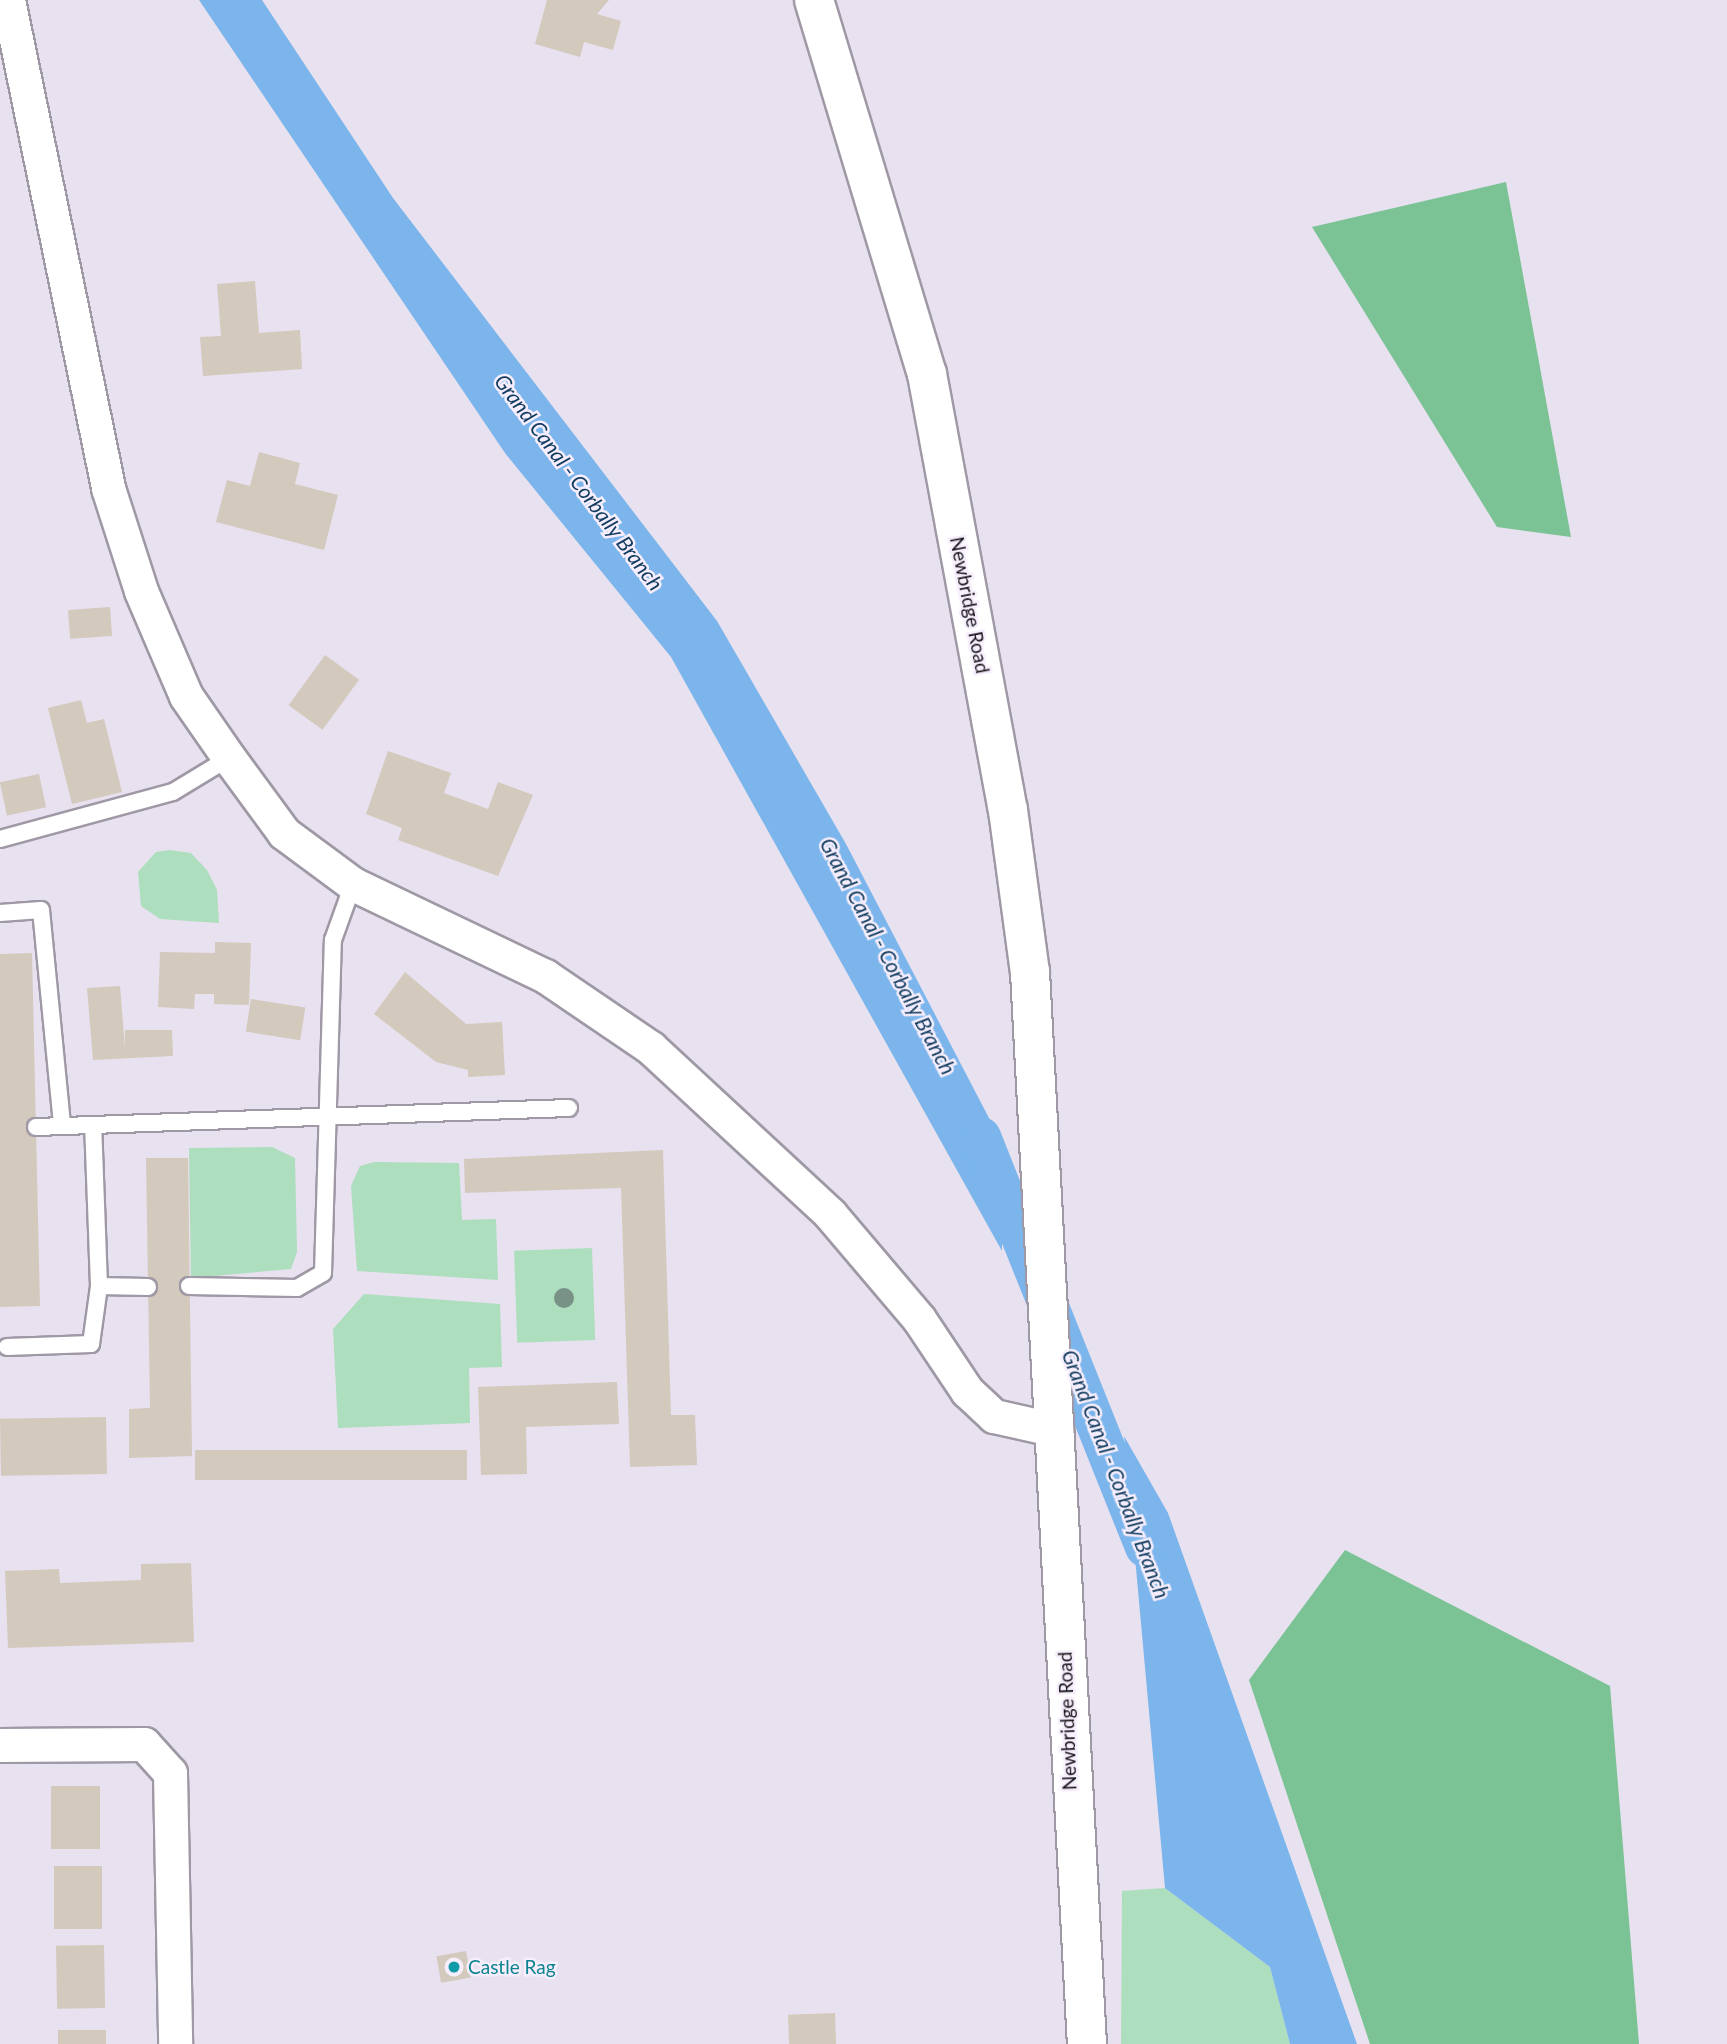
<!DOCTYPE html>
<html>
<head>
<meta charset="utf-8">
<style>
	body { margin:0 }
	#map { position:relative; width:1727px; height:2044px; overflow:hidden; background:#e8e1ef; font-family:Lato,sans-serif }
	div>[style] { position:absolute }
	[style*='--x'] { left:calc(var(--x)*1px); top:calc(var(--y)*1px); width:calc(var(--w)*1px); rotate:calc(var(--a)*1deg) }
	.green>* { inset:0; background:#addebd; transform-origin:0 0 }
	.forest>* { inset:0; background:#7bc295 }
	.water>* { inset:0; background:#7bb5eb }
	.canal>* { height:40px; margin:-20px; padding:0 20px; transform-origin:20px; border-radius:20px; background:#7bb5eb }
	.building>* { inset:0; background:#d3c9bd; transform-origin:0 0 }
	.roads { filter:drop-shadow(2px 0 #9f98a5) drop-shadow(-2px 0 #9f98a5) drop-shadow(0 2px #9f98a5) drop-shadow(0 -2px #9f98a5) }
	.lane>* { height:16px; margin:-8px; padding:0 8px; transform-origin:8px; border-radius:8px; background:#fff }
	.street>* { height:33px; margin:-16.5px; padding:0 16.5px; transform-origin:16.5px; border-radius:16.5px; background:#fff }
	.secondary>* { height:38px; margin:-19px; padding:0 19px; transform-origin:19px; border-radius:19px; background:#fff }
	.trees>* { width:20px; height:20px; margin:-10px; border-radius:50%; background:#789288 }
	.dots>* { width:19px; height:19px; translate:-50% -50%; box-sizing:border-box; border:4px solid #f6eefc; border-radius:50% }
	span { translate:-50% -50%; white-space:nowrap; text-align:center; line-height:1.15; -webkit-text-stroke:5px #f6eefc; paint-order:stroke }
	.street-label { font-size:19px; color:#18151a }
	.culture-label { font-size:19px; color:#0d838f }
	.left { translate:0 -50%; text-align:left }
	.water-label { font-size:21px; color:#103b5e; font-style:italic }
</style>
</head>
<body>
<div id="map">
	<div class="green">
		<i style="clip-path:polygon(170px 850px,191px 853px,207px 870px,217px 890px,219px 923px,160px 919px,141px 906px,138px 872px,156px 852px)"></i>
		<i style="clip-path:polygon(272px 1147px,295px 1158px,297px 1252px,291px 1269px,191px 1278px,189px 1148px)"></i>
		<i style="clip-path:polygon(374px 1162px,459px 1163px,462px 1220px,496px 1219px,498px 1280px,357px 1271px,351px 1186px,360px 1166px)"></i>
		<i style="left:592px;top:1248px;width:92px;height:78px;rotate:88deg"></i>
		<i style="clip-path:polygon(364px 1294px,500px 1304px,502px 1367px,469px 1368px,470px 1423px,338px 1428px,333px 1329px)"></i>
		<i style="clip-path:polygon(1165px 1888px,1270px 1967px,1290px 2044px,1121px 2044px,1122px 1891px)"></i>
	</div>
	<div class="forest">
		<i style="clip-path:polygon(1506px 182px,1571px 537px,1497px 527px,1312px 227px)"></i>
		<i style="clip-path:polygon(1345px 1550px,1610px 1686px,1639px 2044px,1370px 2044px,1249px 1680px)"></i>
	</div>
	<div class="water">
		<i style="clip-path:polygon(199px 0,262px 0,393px 198px,717px 621px,846px 844px,1001px 1141px,1002px 1251px,671px 657px,505px 453px)"></i>
		<i style="clip-path:polygon(1124px 1436px,1168px 1513px,1357px 2044px,1290px 2044px,1270px 1967px,1165px 1888px)"></i>
	</div>
	<div class="canal">
		<i style="--x:981;--y:1137;--w:442;--a:68.2"></i>
	</div>
	<div class="building">
		<i style="clip-path:polygon(547px 0,609px 0,597px 14px,621px 21px,613px 50px,584px 42px,580px 57px,535px 44px)"></i>
		<i style="clip-path:polygon(255px 281px,259px 333px,300px 330px,302px 369px,203px 376px,200px 337px,221px 336px,217px 284px)"></i>
		<i style="clip-path:polygon(259px 452px,300px 463px,295px 484px,338px 495px,324px 550px,216px 522px,227px 480px,250px 486px)"></i>
		<i style="left:110px;top:607px;width:29px;height:42px;rotate:86deg"></i>
		<i style="left:325px;top:655px;width:42px;height:62px;rotate:36deg"></i>
		<i style="clip-path:polygon(81px 700px,87px 723px,104px 719px,122px 792px,72px 804px,48px 708px)"></i>
		<i style="clip-path:polygon(388px 751px,451px 773px,444px 793px,488px 809px,498px 782px,533px 795px,498px 876px,398px 840px,402px 828px,366px 814px)"></i>
		<i style="left:39px;top:774px;width:34px;height:40px;rotate:78deg"></i>
		<i style="clip-path:polygon(215px 942px,251px 943px,249px 1005px,214px 1004px,214px 994px,195px 994px,194px 1009px,158px 1007px,160px 952px,215px 953px)"></i>
		<i style="clip-path:polygon(32px 953px,40px 1306px,0 1307px,0 954px)"></i>
		<i style="clip-path:polygon(405px 972px,466px 1024px,502px 1022px,505px 1075px,468px 1077px,468px 1070px,436px 1062px,374px 1014px)"></i>
		<i style="clip-path:polygon(120px 986px,125px 1048px,125px 1030px,172px 1030px,173px 1056px,93px 1060px,87px 988px)"></i>
		<i style="left:251px;top:999px;width:55px;height:33px;rotate:9deg"></i>
		<i style="clip-path:polygon(663px 1150px,671px 1415px,695px 1415px,697px 1465px,630px 1467px,621px 1188px,465px 1193px,464px 1159px)"></i>
		<i style="clip-path:polygon(146px 1158px,188px 1158px,192px 1456px,129px 1458px,129px 1409px,150px 1408px)"></i>
		<i style="clip-path:polygon(617px 1382px,619px 1424px,526px 1427px,527px 1474px,481px 1475px,478px 1387px)"></i>
		<i style="left:106px;top:1417px;width:57px;height:106px;rotate:89deg"></i>
		<i style="left:467px;top:1450px;width:30px;height:272px;rotate:90deg"></i>
		<i style="clip-path:polygon(191px 1563px,194px 1642px,8px 1648px,5px 1571px,59px 1569px,60px 1583px,141px 1580px,141px 1564px)"></i>
		<i style="left:51px;top:1786px;width:49px;height:63px"></i>
		<i style="left:54px;top:1866px;width:48px;height:63px"></i>
		<i style="left:104px;top:1945px;width:63px;height:48px;rotate:89deg"></i>
		<i style="left:466px;top:1951px;width:27px;height:30px;rotate:80deg"></i>
		<i style="left:835px;top:2013px;width:31px;height:47px;rotate:88deg"></i>
		<i style="left:106px;top:2030px;width:14px;height:48px;rotate:90deg"></i>
	</div>
	<div class="roads">
		<div class="lane">
			<i style="--x:0;--y:839;--w:179;--a:-15.2"></i>
			<i style="--x:173;--y:792;--w:66;--a:-31.3"></i>
			<i style="--x:0;--y:913;--w:41;--a:-4.2"></i>
			<i style="--x:41;--y:910;--w:217;--a:84.4"></i>
			<i style="--x:36;--y:1127;--w:533;--a:-2.04"></i>
			<i style="--x:99;--y:1286;--w:49;--a:1.2"></i>
			<i style="--x:189;--y:1286;--w:108;--a:1.1"></i>
			<i style="--x:297;--y:1288;--w:30;--a:-30"></i>
			<i style="--x:323;--y:1273;--w:333;--a:-88.3"></i>
			<i style="--x:333;--y:940;--w:59;--a:-70.3"></i>
			<i style="--x:7;--y:1347;--w:84;--a:-2"></i>
			<i style="--x:91;--y:1344;--w:59;--a:-82.1"></i>
			<i style="--x:99;--y:1286;--w:161;--a:-92.1"></i>
		</div>
		<div class="street">
			<i style="--x:8;--y:0;--w:498;--a:78.4"></i>
			<i style="--x:108;--y:488;--w:108;--a:72.2"></i>
			<i style="--x:141;--y:591;--w:114;--a:66.8"></i>
			<i style="--x:186;--y:696;--w:75;--a:55.3"></i>
			<i style="--x:229;--y:758;--w:93;--a:53.7"></i>
			<i style="--x:284;--y:833;--w:86;--a:36.5"></i>
			<i style="--x:353;--y:884;--w:213;--a:25.6"></i>
			<i style="--x:545;--y:976;--w:128;--a:34.2"></i>
			<i style="--x:651;--y:1048;--w:244;--a:42.8"></i>
			<i style="--x:830;--y:1214;--w:138;--a:49.7"></i>
			<i style="--x:919;--y:1319;--w:87;--a:56.3"></i>
			<i style="--x:967;--y:1391;--w:37;--a:43"></i>
			<i style="--x:994;--y:1416;--w:64;--a:12.7"></i>
			<i style="--x:0;--y:1745;--w:144;--a:-0.4"></i>
			<i style="--x:144;--y:1744;--w:39;--a:48"></i>
			<i style="--x:170;--y:1773;--w:271;--a:88.9"></i>
		</div>
		<div class="secondary">
			<i style="--x:814;--y:0;--w:391;--a:73.2"></i>
			<i style="--x:927;--y:374;--w:443;--a:79.5"></i>
			<i style="--x:1008;--y:810;--w:163;--a:82.3"></i>
			<i style="--x:1030;--y:972;--w:1074;--a:86.96"></i>
		</div>
	</div>
	<div class="trees">
		<i style="left:564px;top:1298px"></i>
	</div>
	<div class="dots">
		<i style="left:454px;top:1967px;background:#0f9aa8"></i>
	</div>
	<div class="street-label">
		<span style="left:970px;top:605px;rotate:79deg">Newbridge Road</span>
		<span style="left:1067px;top:1721px;rotate:-92deg">Newbridge Road</span>
	</div>
	<div class="culture-label">
		<span class="left" style="left:468px;top:1967px">Castle Rag</span>
	</div>
	<div class="water-label">
		<span style="left:579px;top:482px;rotate:53deg">Grand Canal - Corbally Branch</span>
		<span style="left:888px;top:956px;rotate:62deg">Grand Canal - Corbally Branch</span>
		<span style="left:1116px;top:1474px;rotate:69deg">Grand Canal - Corbally Branch</span>
	</div>
</div>
</body>
</html>
